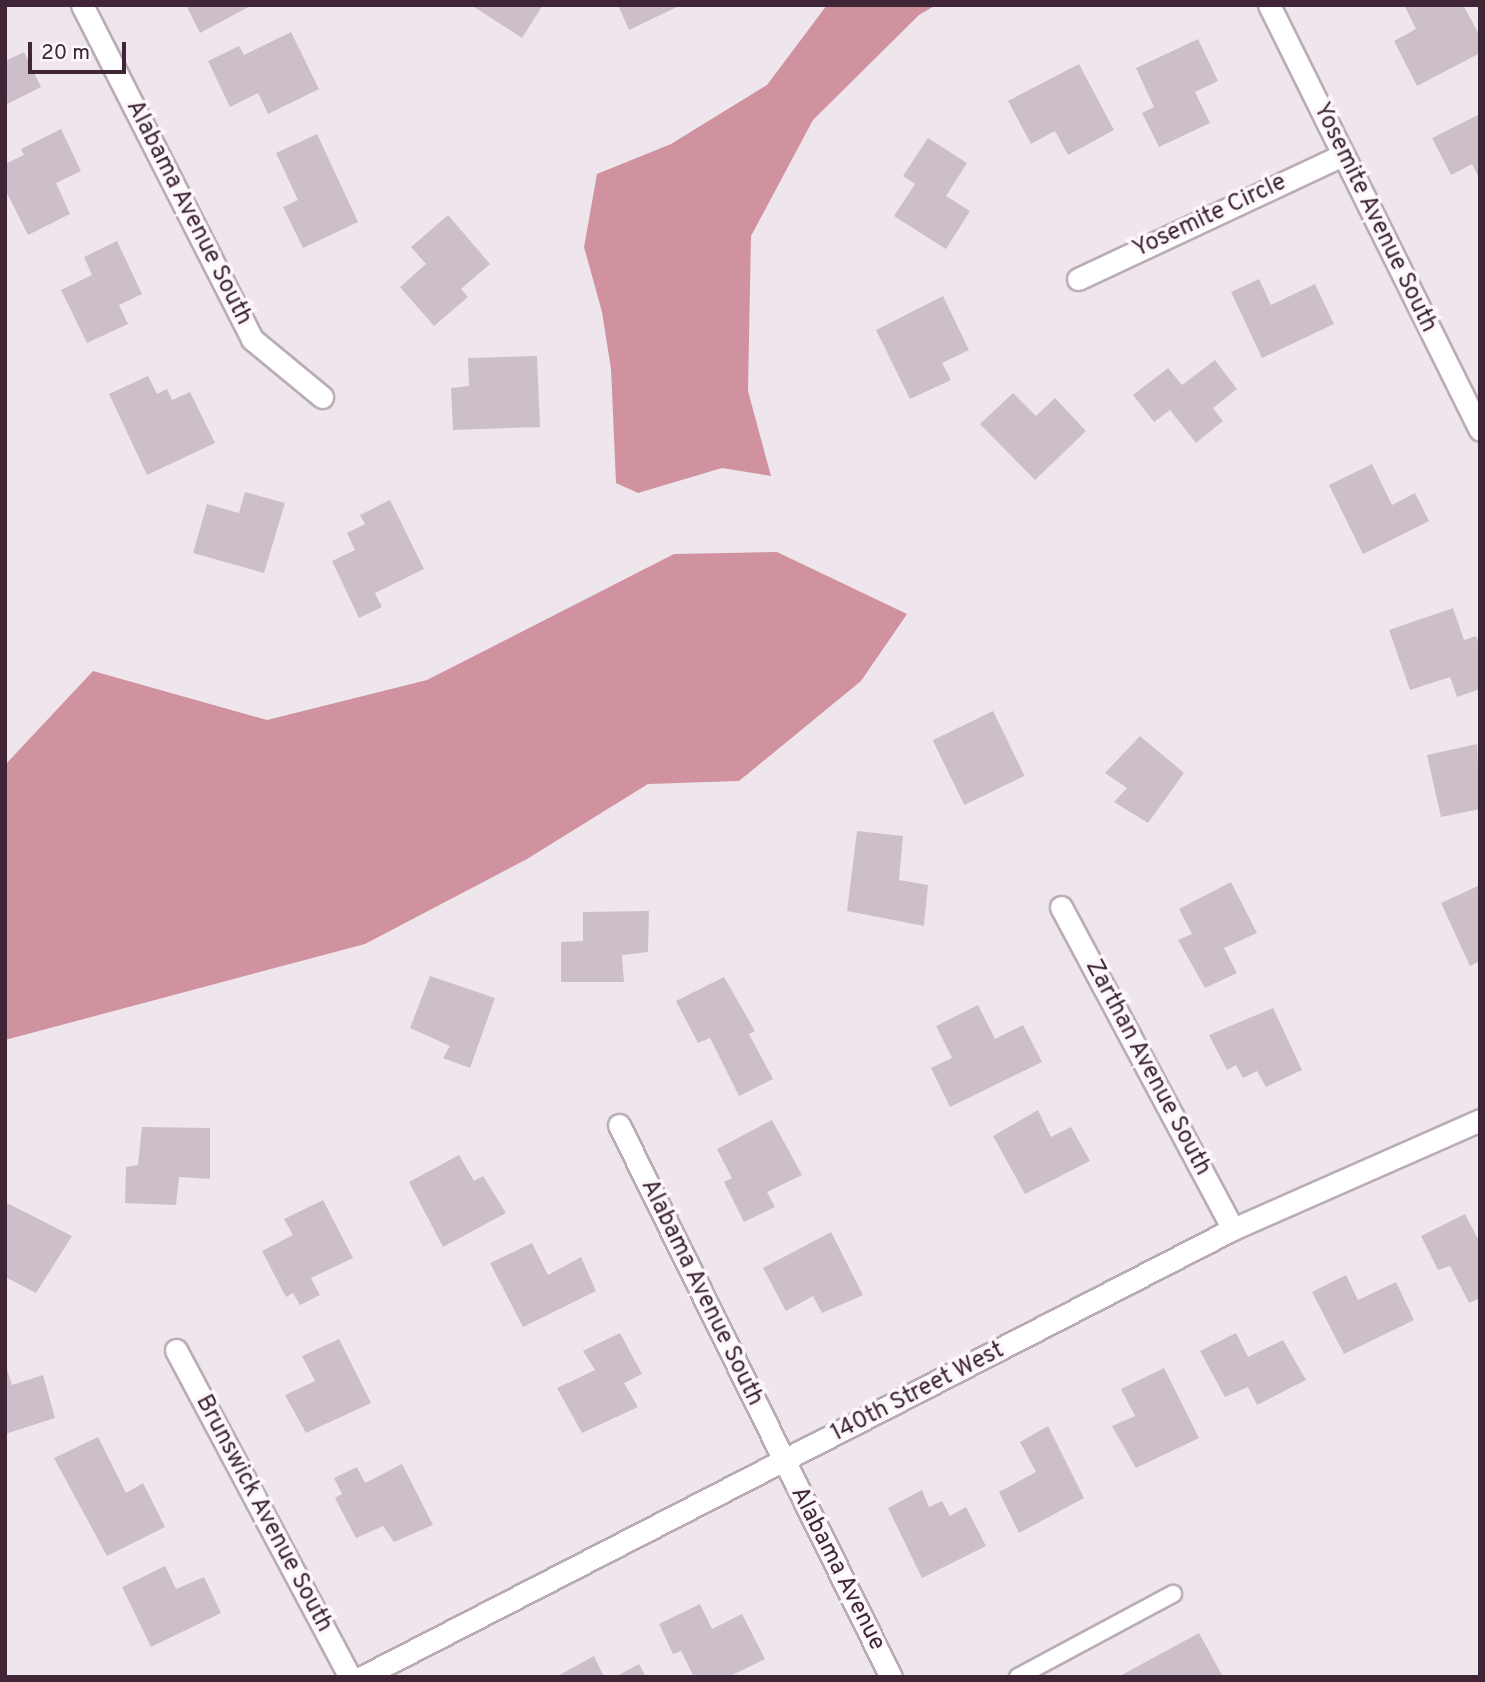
<!DOCTYPE html>
<html>
<head>
<meta charset="utf-8">
<style>
	body { margin:0 }
	#map { position:relative; width:1485px; height:1682px; overflow:hidden; background:#efe6ed; font-family:Overpass,sans-serif }
	div>[style] { position:absolute }
	[style*='--x'] { left:calc(var(--x)*1px); top:calc(var(--y)*1px); width:calc(var(--w)*1px); rotate:calc(var(--a)*1deg) }
	.water>* { inset:0; background:#d0929e }
	.building>* { inset:0; background:#ccbfc9; transform-origin:0 0 }
	.roads { filter:drop-shadow(2px 0 #baacb6) drop-shadow(-2px 0 #baacb6) drop-shadow(0 2px #baacb6) drop-shadow(0 -2px #baacb6) }
	.lane>* { height:16px; margin:-8px; padding:0 8px; transform-origin:8px; border-radius:8px; background:#fff }
	.street>* { height:21px; margin:-10.5px; padding:0 10.5px; transform-origin:10.5px; border-radius:10.5px; background:#fff }
	span { translate:-50% -50%; white-space:nowrap; text-align:center; line-height:1.15; -webkit-text-stroke:7px #fbf7fa; paint-order:stroke }
	.street-label { font-size:24px; color:#402536 }
	.frame { position:absolute; inset:0; border:7px solid #402536; pointer-events:none }
	.scale { position:absolute; left:28px; top:42px; width:98px; height:32px; box-sizing:border-box; border:4px solid #402536; border-top:0; padding-left:9px; font-size:21px; line-height:24px; white-space:nowrap; color:#402536; -webkit-text-stroke:5px #fbf7fa; paint-order:stroke }
</style>
</head>
<body>
<div id="map">
	<div class="water">
		<i style="clip-path:polygon(827px 5px,936px 5px,919px 15px,813px 120px,751px 236px,748px 391px,771px 476px,722px 468px,638px 493px,616px 483px,611px 369px,602px 312px,584px 247px,597px 174px,671px 144px,767px 85px)"></i>
		<i style="clip-path:polygon(777px 552px,907px 614px,861px 681px,739px 781px,648px 784px,527px 859px,365px 944px,5px 1040px,5px 765px,93px 671px,267px 720px,427px 680px,674px 554px)"></i>
	</div>
	<div class="building">
		<i style="clip-path:polygon(186px 5px,252px 5px,200px 33px)"></i>
		<i style="clip-path:polygon(471px 5px,543px 5px,522px 38px)"></i>
		<i style="clip-path:polygon(618px 5px,681px 5px,629px 30px)"></i>
		<i style="clip-path:polygon(1404px 5px,1463px 5px,1480px 36px,1480px 53px,1417px 86px,1394px 41px,1416px 29px)"></i>
		<i style="clip-path:polygon(291px 32px,319px 89px,268px 114px,258px 93px,230px 107px,208px 61px,239px 46px,244px 55px)"></i>
		<i style="clip-path:polygon(1198px 39px,1218px 81px,1195px 92px,1210px 123px,1159px 147px,1142px 113px,1154px 107px,1136px 68px)"></i>
		<i style="clip-path:polygon(24px 52px,41px 87px,5px 105px,5px 61px)"></i>
		<i style="clip-path:polygon(1079px 64px,1114px 130px,1068px 155px,1055px 131px,1031px 144px,1008px 101px)"></i>
		<i style="clip-path:polygon(1480px 114px,1480px 180px,1472px 164px,1451px 175px,1432px 138px)"></i>
		<i style="clip-path:polygon(61px 129px,81px 171px,56px 183px,70px 214px,28px 235px,5px 189px,5px 164px,24px 155px,21px 149px)"></i>
		<i style="clip-path:polygon(317px 134px,358px 222px,303px 248px,283px 207px,298px 200px,276px 153px)"></i>
		<i style="clip-path:polygon(928px 138px,967px 163px,946px 196px,970px 211px,946px 249px,894px 216px,915px 184px,903px 176px)"></i>
		<i style="clip-path:polygon(448px 215px,490px 264px,461px 289px,468px 297px,434px 326px,400px 287px,426px 264px,411px 247px)"></i>
		<i style="clip-path:polygon(117px 241px,142px 294px,119px 305px,128px 324px,87px 343px,61px 290px,92px 275px,84px 257px)"></i>
		<i style="clip-path:polygon(1259px 279px,1271px 305px,1315px 284px,1334px 324px,1262px 358px,1231px 292px)"></i>
		<i style="clip-path:polygon(943px 296px,969px 350px,942px 363px,951px 380px,910px 399px,876px 330px)"></i>
		<i style="clip-path:polygon(537px 356px,540px 427px,453px 430px,451px 388px,469px 386px,468px 358px)"></i>
		<i style="clip-path:polygon(1215px 360px,1237px 389px,1213px 408px,1223px 421px,1196px 443px,1170px 410px,1154px 422px,1133px 395px,1168px 368px,1182px 385px)"></i>
		<i style="clip-path:polygon(148px 376px,157px 394px,167px 389px,172px 400px,190px 392px,215px 443px,147px 475px,109px 394px)"></i>
		<i style="clip-path:polygon(1013px 393px,1036px 416px,1055px 398px,1086px 431px,1035px 480px,980px 424px)"></i>
		<i style="clip-path:polygon(1372px 464px,1392px 505px,1415px 493px,1429px 521px,1363px 554px,1329px 485px)"></i>
		<i style="clip-path:polygon(245px 492px,285px 503px,264px 573px,193px 553px,207px 504px,239px 513px)"></i>
		<i style="clip-path:polygon(390px 500px,424px 569px,375px 593px,382px 607px,359px 618px,332px 561px,355px 550px,347px 533px,365px 524px,360px 515px)"></i>
		<i style="clip-path:polygon(1453px 608px,1464px 640px,1476px 636px,1480px 646px,1480px 689px,1457px 697px,1450px 677px,1410px 690px,1389px 630px)"></i>
		<i style="left:993px;top:711px;width:72px;height:67px;rotate:64deg"></i>
		<i style="clip-path:polygon(1140px 736px,1184px 773px,1148px 823px,1114px 802px,1127px 788px,1105px 773px)"></i>
		<i style="clip-path:polygon(1477px 744px,1480px 809px,1441px 817px,1427px 755px)"></i>
		<i style="clip-path:polygon(857px 831px,903px 836px,899px 880px,928px 885px,924px 926px,847px 911px)"></i>
		<i style="clip-path:polygon(1231px 882px,1257px 933px,1224px 948px,1237px 973px,1205px 988px,1178px 940px,1192px 934px,1179px 909px)"></i>
		<i style="clip-path:polygon(1480px 885px,1480px 961px,1470px 966px,1441px 903px)"></i>
		<i style="clip-path:polygon(649px 911px,648px 952px,622px 955px,624px 982px,561px 982px,561px 942px,583px 941px,583px 912px)"></i>
		<i style="clip-path:polygon(430px 976px,495px 998px,470px 1068px,443px 1058px,450px 1046px,410px 1028px)"></i>
		<i style="clip-path:polygon(724px 977px,755px 1031px,749px 1034px,773px 1079px,739px 1096px,710px 1038px,698px 1043px,676px 1001px)"></i>
		<i style="clip-path:polygon(978px 1005px,995px 1039px,1023px 1025px,1042px 1062px,950px 1107px,931px 1068px,952px 1058px,936px 1026px)"></i>
		<i style="clip-path:polygon(1273px 1008px,1302px 1070px,1266px 1087px,1257px 1071px,1243px 1078px,1236px 1065px,1227px 1070px,1209px 1035px)"></i>
		<i style="clip-path:polygon(1038px 1110px,1051px 1137px,1071px 1127px,1090px 1161px,1025px 1194px,993px 1136px)"></i>
		<i style="clip-path:polygon(772px 1120px,802px 1175px,767px 1192px,775px 1207px,744px 1222px,724px 1182px,732px 1178px,717px 1149px)"></i>
		<i style="clip-path:polygon(142px 1127px,210px 1128px,210px 1179px,179px 1177px,176px 1205px,125px 1203px,126px 1167px,138px 1165px)"></i>
		<i style="clip-path:polygon(459px 1155px,474px 1181px,483px 1176px,506px 1213px,443px 1247px,409px 1182px)"></i>
		<i style="clip-path:polygon(323px 1200px,353px 1258px,311px 1278px,320px 1295px,300px 1305px,293px 1293px,286px 1297px,262px 1251px,293px 1235px,284px 1219px)"></i>
		<i style="clip-path:polygon(5px 1202px,72px 1236px,36px 1293px,5px 1277px)"></i>
		<i style="clip-path:polygon(1465px 1214px,1480px 1243px,1480px 1298px,1469px 1303px,1450px 1266px,1438px 1270px,1421px 1236px)"></i>
		<i style="clip-path:polygon(831px 1232px,863px 1295px,822px 1313px,813px 1296px,786px 1311px,763px 1268px)"></i>
		<i style="clip-path:polygon(532px 1243px,548px 1275px,581px 1257px,596px 1291px,523px 1327px,490px 1263px)"></i>
		<i style="clip-path:polygon(1346px 1275px,1358px 1300px,1396px 1282px,1414px 1320px,1344px 1354px,1312px 1292px)"></i>
		<i style="clip-path:polygon(620px 1333px,642px 1374px,624px 1383px,638px 1407px,582px 1433px,557px 1388px,595px 1370px,583px 1351px)"></i>
		<i style="clip-path:polygon(1236px 1333px,1248px 1357px,1283px 1340px,1306px 1380px,1257px 1405px,1248px 1387px,1225px 1397px,1200px 1351px)"></i>
		<i style="clip-path:polygon(339px 1339px,371px 1403px,306px 1433px,285px 1395px,315px 1381px,302px 1356px)"></i>
		<i style="clip-path:polygon(5px 1363px,12px 1385px,43px 1375px,55px 1418px,5px 1434px)"></i>
		<i style="clip-path:polygon(1164px 1368px,1199px 1438px,1136px 1468px,1112px 1426px,1135px 1416px,1121px 1389px)"></i>
		<i style="clip-path:polygon(1048px 1426px,1084px 1498px,1019px 1533px,999px 1492px,1036px 1472px,1020px 1442px)"></i>
		<i style="clip-path:polygon(98px 1437px,126px 1493px,143px 1483px,165px 1527px,107px 1556px,54px 1458px)"></i>
		<i style="clip-path:polygon(402px 1464px,433px 1525px,394px 1542px,383px 1526px,356px 1538px,335px 1498px,342px 1494px,334px 1478px,357px 1467px,365px 1483px)"></i>
		<i style="clip-path:polygon(922px 1490px,929px 1507px,942px 1501px,950px 1516px,966px 1507px,986px 1546px,922px 1578px,888px 1508px)"></i>
		<i style="clip-path:polygon(165px 1566px,176px 1589px,204px 1577px,221px 1613px,151px 1647px,122px 1587px)"></i>
		<i style="clip-path:polygon(700px 1604px,712px 1629px,742px 1614px,765px 1659px,728px 1677px,694px 1677px,681px 1651px,673px 1654px,659px 1624px)"></i>
		<i style="clip-path:polygon(1199px 1633px,1223px 1677px,1118px 1677px)"></i>
		<i style="clip-path:polygon(594px 1656px,604px 1677px,556px 1677px)"></i>
		<i style="clip-path:polygon(639px 1664px,646px 1677px,615px 1677px)"></i>
	</div>
	<div class="roads">
		<div class="lane">
			<i style="--x:1018;--y:1677;--w:176;--a:-28.2"></i>
		</div>
		<div class="street">
			<i style="--x:82;--y:5;--w:375;--a:63"></i>
			<i style="--x:252;--y:339;--w:91;--a:39.6"></i>
			<i style="--x:1269;--y:5;--w:474;--a:63.6"></i>
			<i style="--x:1078;--y:279;--w:290;--a:-25.1"></i>
			<i style="--x:1061;--y:907;--w:365;--a:61.9"></i>
			<i style="--x:619;--y:1125;--w:615;--a:63.77"></i>
			<i style="--x:176;--y:1350;--w:370;--a:62"></i>
			<i style="--x:362;--y:1677;--w:979;--a:-27.22"></i>
			<i style="--x:1233;--y:1229;--w:270;--a:-23.8"></i>
		</div>
	</div>
	<div class="street-label">
		<span style="left:188px;top:213px;rotate:63deg">Alabama Avenue South</span>
		<span style="left:1210px;top:217px;rotate:-25deg">Yosemite Circle</span>
		<span style="left:1374px;top:218px;rotate:64deg">Yosemite Avenue South</span>
		<span style="left:1147px;top:1068px;rotate:62deg">Zarthan Avenue South</span>
		<span style="left:701px;top:1293px;rotate:64deg">Alabama Avenue South</span>
		<span style="left:918px;top:1393px;rotate:-27deg">140th Street West</span>
		<span style="left:263px;top:1514px;rotate:62deg">Brunswick Avenue South</span>
		<span style="left:837px;top:1569px;rotate:63deg">Alabama Avenue</span>
	</div>
	<div class="frame"></div>
	<div class="scale">20 m</div>
</div>
</body>
</html>
